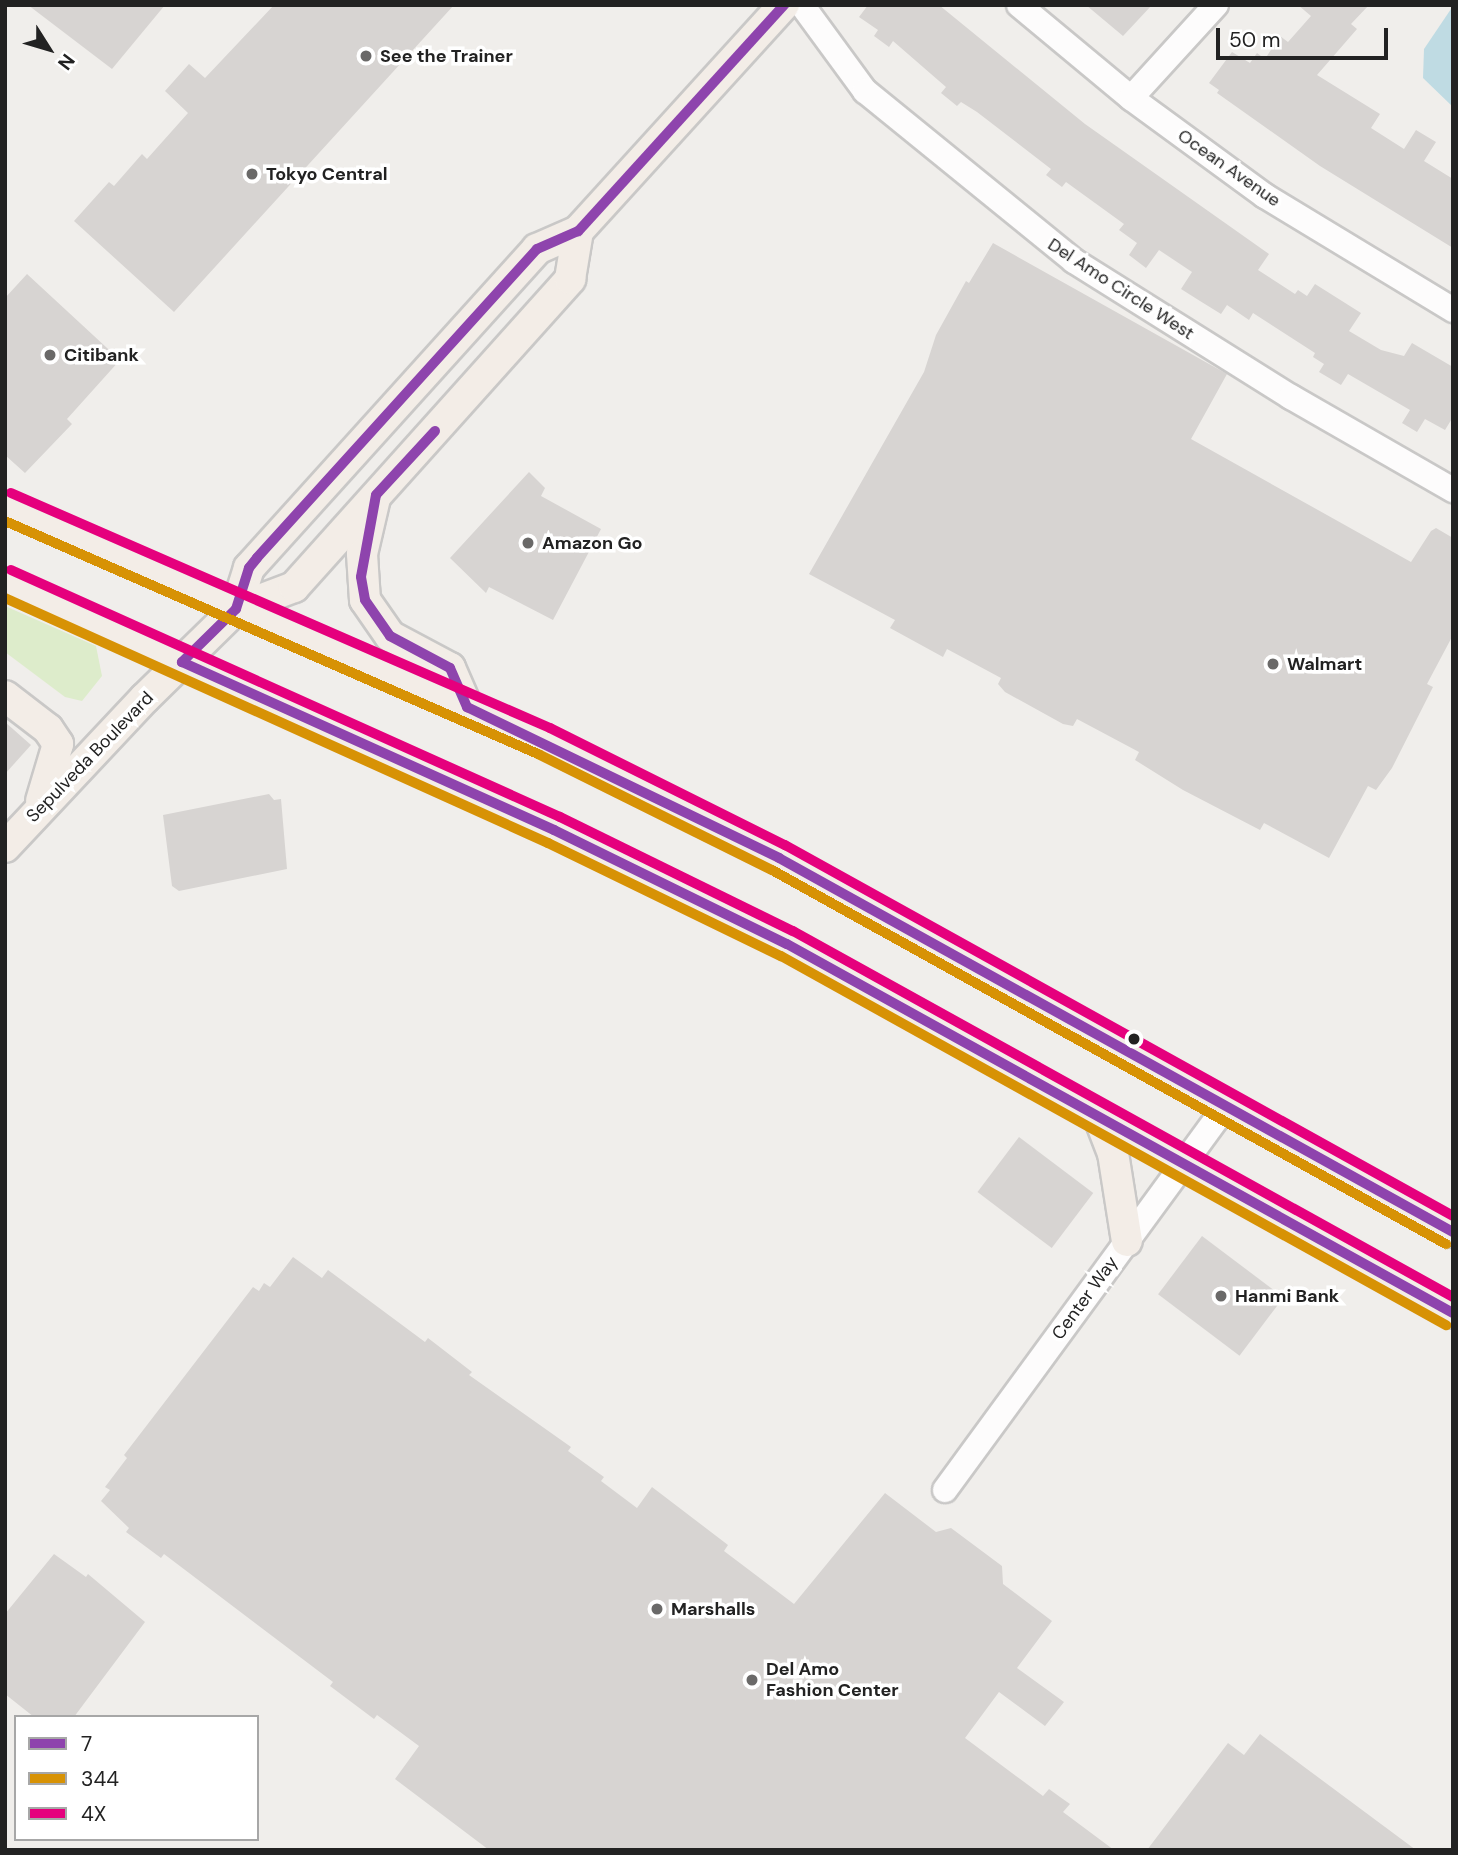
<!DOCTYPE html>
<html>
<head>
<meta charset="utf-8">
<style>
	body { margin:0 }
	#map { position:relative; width:1458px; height:1855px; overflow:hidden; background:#f0eeeb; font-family:"DM Sans",sans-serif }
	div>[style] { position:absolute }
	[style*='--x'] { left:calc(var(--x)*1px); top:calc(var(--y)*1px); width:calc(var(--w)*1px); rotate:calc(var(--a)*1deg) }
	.grass>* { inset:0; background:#ddeccb }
	.water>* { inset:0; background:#bfdbe3 }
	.building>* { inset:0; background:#d7d4d2; transform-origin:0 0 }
	.roads { filter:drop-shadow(2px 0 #c9c8c7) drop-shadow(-2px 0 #c9c8c7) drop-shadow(0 2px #c9c8c7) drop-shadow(0 -2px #c9c8c7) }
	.minor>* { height:24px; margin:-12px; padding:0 12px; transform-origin:12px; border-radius:12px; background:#fdfcfc }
	.major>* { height:30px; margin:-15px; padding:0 15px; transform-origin:15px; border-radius:15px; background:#f3ede7 }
	.bus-1>* { height:10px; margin:-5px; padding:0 5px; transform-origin:5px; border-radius:5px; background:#8e44ad }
	.bus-2>* { height:10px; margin:-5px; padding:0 5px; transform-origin:5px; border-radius:5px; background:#d79205 }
	.bus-3>* { height:10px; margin:-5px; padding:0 5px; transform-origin:5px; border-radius:5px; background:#e5007d }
	.dots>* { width:19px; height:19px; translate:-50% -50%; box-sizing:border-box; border:4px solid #fff; border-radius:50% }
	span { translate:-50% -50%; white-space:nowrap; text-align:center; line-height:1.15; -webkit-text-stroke:7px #fff; paint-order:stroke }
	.poi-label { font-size:18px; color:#222; font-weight:700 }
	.left { translate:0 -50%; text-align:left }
	.street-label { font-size:18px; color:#222 }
	.frame { position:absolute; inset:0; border:7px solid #222; pointer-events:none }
	.legend { position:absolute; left:14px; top:1715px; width:245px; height:126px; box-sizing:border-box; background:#fff; border:2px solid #a7a7a7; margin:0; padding:9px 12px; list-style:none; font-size:21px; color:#222 }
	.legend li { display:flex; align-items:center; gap:14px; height:35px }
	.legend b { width:35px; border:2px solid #a7a7a7 }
	.north { position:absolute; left:14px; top:14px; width:70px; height:70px; -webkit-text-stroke:5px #fff; paint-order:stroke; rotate:127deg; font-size:19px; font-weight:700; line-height:28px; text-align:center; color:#222 }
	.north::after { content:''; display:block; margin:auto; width:24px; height:32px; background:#222; clip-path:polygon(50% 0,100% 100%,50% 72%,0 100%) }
	.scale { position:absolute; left:1216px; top:28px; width:172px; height:32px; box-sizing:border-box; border:4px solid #222; border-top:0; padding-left:9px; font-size:21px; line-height:24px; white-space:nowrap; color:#222; -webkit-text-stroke:5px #fff; paint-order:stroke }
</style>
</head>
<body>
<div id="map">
	<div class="grass">
		<i style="clip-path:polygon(5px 606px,96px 646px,102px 676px,82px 701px,65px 697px,5px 652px)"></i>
	</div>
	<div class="water">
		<i style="clip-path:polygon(1453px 6px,1453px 107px,1423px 78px,1424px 49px)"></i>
	</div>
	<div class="building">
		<i style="clip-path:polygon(28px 5px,165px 5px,112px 69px)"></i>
		<i style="clip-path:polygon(274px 5px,454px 5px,174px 312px,74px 221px,109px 182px,114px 186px,142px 154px,147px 159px,188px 113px,165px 91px,189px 64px,205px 78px)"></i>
		<i style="clip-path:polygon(868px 5px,939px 5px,1085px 124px,1269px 254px,1258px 270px,1295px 294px,1298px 290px,1307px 296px,1315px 284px,1361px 313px,1349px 331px,1381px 350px,1404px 356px,1412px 343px,1453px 367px,1453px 417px,1445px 430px,1425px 419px,1417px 432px,1402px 423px,1410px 410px,1348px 374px,1341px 385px,1319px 372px,1324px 364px,1313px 357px,1315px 353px,1253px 313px,1249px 320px,1227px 305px,1221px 314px,1200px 301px,1181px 289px,1192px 272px,1159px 250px,1146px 268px,1129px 255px,1137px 243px,1119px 230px,1124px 224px,1066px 182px,1062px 187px,1046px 175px,1051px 169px,977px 112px,961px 102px,957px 106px,941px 93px,946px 87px,893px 41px,889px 47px,874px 36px,878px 30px,859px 17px)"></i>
		<i style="clip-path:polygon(1086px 5px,1152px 5px,1123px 36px)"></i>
		<i style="clip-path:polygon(1298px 5px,1369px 5px,1351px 24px,1357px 29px,1317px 75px,1380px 114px,1371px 128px,1404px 149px,1416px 130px,1436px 142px,1424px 161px,1453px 179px,1453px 248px,1320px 166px,1217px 93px,1219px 90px,1209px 83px,1232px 52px,1250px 63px,1257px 53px,1265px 59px,1280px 36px,1288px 42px,1311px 16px)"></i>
		<i style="clip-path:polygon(993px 243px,1227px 374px,1191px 439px,1411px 562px,1431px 531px,1436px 528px,1453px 538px,1453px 635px,1427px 684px,1433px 687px,1392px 768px,1376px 790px,1368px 786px,1329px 858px,1264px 823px,1260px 830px,1183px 790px,1135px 760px,1139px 752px,1077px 719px,1073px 726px,1063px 724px,1005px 692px,998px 684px,1001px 678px,947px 649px,943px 657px,890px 628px,895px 620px,809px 574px,924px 372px,936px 335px,966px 281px,969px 283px)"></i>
		<i style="clip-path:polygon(27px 274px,120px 360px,67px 419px,72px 424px,25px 473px,5px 455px,5px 298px)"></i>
		<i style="clip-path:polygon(529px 472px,545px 488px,541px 496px,601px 529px,553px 620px,489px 587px,486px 593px,450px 558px)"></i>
		<i style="clip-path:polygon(5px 722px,31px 745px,5px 774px)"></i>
		<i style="clip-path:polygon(269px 794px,274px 800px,281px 799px,287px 869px,179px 891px,172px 886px,163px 815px)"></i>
		<i style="left:1019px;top:1137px;width:93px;height:69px;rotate:37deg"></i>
		<i style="left:1202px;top:1236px;width:102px;height:73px;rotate:37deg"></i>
		<i style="clip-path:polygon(293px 1257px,322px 1278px,328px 1270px,425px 1342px,428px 1338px,472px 1372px,469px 1375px,571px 1447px,568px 1451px,604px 1477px,601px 1481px,637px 1508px,652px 1487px,728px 1545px,724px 1551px,794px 1604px,885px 1493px,936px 1532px,951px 1528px,1002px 1566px,1003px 1584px,1052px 1621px,1017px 1668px,1064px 1702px,1045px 1726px,999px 1692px,965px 1738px,1043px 1796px,1049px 1789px,1060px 1797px,1070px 1804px,1063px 1812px,1114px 1850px,489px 1850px,395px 1779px,419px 1746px,377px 1715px,374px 1719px,330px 1686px,333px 1682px,164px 1554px,161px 1558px,126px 1532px,129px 1528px,101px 1501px,110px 1490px,105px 1487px,127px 1458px,124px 1455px,253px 1287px,259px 1291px,264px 1283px,270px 1287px)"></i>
		<i style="clip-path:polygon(54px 1554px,86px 1577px,88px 1574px,145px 1622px,74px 1717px,34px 1717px,5px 1694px,5px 1614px)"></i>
		<i style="clip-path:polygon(1260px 1734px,1311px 1772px,1416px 1850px,1147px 1850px,1228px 1743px,1244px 1755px)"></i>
	</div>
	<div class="roads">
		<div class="minor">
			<i style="--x:802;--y:5;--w:107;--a:53.8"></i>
			<i style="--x:865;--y:91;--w:269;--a:39.1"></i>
			<i style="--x:1074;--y:261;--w:256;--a:32.1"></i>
			<i style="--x:1291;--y:397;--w:187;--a:29.9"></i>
			<i style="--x:1019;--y:5;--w:146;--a:39.7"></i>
			<i style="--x:1131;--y:98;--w:166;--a:36.2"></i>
			<i style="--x:1265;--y:196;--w:220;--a:31.2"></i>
			<i style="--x:1131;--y:98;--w:126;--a:-47.6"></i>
			<i style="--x:945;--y:1490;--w:476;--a:-53.8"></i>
		</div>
		<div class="major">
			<i style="--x:375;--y:498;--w:57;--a:103.1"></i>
			<i style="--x:362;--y:554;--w:46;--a:86.3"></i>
			<i style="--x:365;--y:600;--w:44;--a:55.2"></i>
			<i style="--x:390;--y:636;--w:68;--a:28.1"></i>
			<i style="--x:450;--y:668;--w:43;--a:66.4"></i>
			<i style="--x:5;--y:506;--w:588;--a:23.56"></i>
			<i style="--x:544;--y:741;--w:263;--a:26.5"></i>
			<i style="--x:779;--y:858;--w:771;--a:29.03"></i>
			<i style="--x:5;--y:583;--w:602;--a:24.22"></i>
			<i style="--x:554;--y:830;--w:259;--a:26.1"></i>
			<i style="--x:787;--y:944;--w:761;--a:28.99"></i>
			<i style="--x:236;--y:609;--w:43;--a:-72.4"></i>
			<i style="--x:249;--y:568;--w:430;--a:-47.9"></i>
			<i style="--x:537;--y:249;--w:45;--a:-23.7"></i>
			<i style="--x:578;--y:231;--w:306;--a:-47.7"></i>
			<i style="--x:5;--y:696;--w:54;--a:37.5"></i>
			<i style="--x:48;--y:729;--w:18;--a:56"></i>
			<i style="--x:58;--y:744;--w:59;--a:106.6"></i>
			<i style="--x:5;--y:847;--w:204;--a:-46.8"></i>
			<i style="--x:145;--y:698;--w:127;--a:-44.4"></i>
			<i style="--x:236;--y:609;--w:62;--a:-20.8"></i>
			<i style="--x:294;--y:587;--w:414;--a:-48.1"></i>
			<i style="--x:570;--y:279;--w:49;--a:-80.5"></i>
			<i style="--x:1099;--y:1117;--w:39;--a:69"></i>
			<i style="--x:1113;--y:1153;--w:89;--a:81"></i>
		</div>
	</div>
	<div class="bus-1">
		<i style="--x:784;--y:5;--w:306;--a:132.3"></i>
		<i style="--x:578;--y:231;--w:45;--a:156.3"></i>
		<i style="--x:537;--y:249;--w:417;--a:132.2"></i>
		<i style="--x:257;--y:558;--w:13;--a:129"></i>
		<i style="--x:249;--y:568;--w:43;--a:107.6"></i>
		<i style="--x:236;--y:609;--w:76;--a:135.5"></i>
		<i style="--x:182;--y:662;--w:408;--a:24.3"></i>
		<i style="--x:554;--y:830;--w:259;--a:26.1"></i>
		<i style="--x:787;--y:944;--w:761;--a:28.99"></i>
		<i style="--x:435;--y:431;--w:87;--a:132.7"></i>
		<i style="--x:376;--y:495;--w:83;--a:100.4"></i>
		<i style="--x:361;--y:577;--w:23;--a:80"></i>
		<i style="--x:365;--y:600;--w:44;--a:55.2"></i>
		<i style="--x:390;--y:636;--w:68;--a:28.1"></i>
		<i style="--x:450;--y:668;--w:43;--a:66.4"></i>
		<i style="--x:467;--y:707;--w:347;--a:25.8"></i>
		<i style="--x:779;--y:858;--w:771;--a:29.03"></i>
	</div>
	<div class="bus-2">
		<i style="--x:5;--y:521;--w:582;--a:23.61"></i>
		<i style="--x:538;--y:754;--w:261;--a:26.4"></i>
		<i style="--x:772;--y:870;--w:771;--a:29.03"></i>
		<i style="--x:5;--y:598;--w:596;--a:24.28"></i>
		<i style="--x:548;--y:843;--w:259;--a:25.9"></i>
		<i style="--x:781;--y:956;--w:761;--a:29.03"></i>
	</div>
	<div class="bus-3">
		<i style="--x:11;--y:493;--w:588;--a:23.56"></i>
		<i style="--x:550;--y:728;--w:263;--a:26.5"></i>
		<i style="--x:785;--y:845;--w:764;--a:29.05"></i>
		<i style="--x:11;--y:570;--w:602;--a:24.22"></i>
		<i style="--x:560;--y:817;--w:259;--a:26.1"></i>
		<i style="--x:793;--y:931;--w:755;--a:29.01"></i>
	</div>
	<div class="dots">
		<i style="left:366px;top:56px;background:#6a6968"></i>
		<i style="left:252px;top:174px;background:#6a6968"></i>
		<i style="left:50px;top:355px;background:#6a6968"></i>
		<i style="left:528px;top:543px;background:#6a6968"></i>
		<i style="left:1273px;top:664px;background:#6a6968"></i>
		<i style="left:1134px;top:1039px;background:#222"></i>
		<i style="left:1221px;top:1296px;background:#6a6968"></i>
		<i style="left:657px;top:1609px;background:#6a6968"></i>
		<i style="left:752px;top:1680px;background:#6a6968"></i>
	</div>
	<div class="poi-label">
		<span class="left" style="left:380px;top:56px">See the Trainer</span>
		<span class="left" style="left:266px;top:174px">Tokyo Central</span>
		<span class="left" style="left:64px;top:355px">Citibank</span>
		<span class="left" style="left:542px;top:543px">Amazon Go</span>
		<span class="left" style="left:1287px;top:664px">Walmart</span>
		<span class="left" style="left:1235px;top:1296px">Hanmi Bank</span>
		<span class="left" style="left:671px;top:1609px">Marshalls</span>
		<span class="left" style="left:766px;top:1680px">Del Amo<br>Fashion Center</span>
	</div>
	<div class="street-label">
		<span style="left:1229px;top:168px;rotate:35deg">Ocean Avenue</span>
		<span style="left:1121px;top:289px;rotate:33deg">Del Amo Circle West</span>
		<span style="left:90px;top:757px;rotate:-46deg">Sepulveda Boulevard</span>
		<span style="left:1085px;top:1298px;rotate:-54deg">Center Way</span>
	</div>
	<div class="frame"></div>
	<ul class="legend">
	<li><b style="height:9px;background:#8e44ad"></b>7</li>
	<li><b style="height:9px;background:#d79205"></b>344</li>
	<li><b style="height:9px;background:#e5007d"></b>4X</li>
	</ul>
	<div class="north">N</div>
	<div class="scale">50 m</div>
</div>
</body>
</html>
